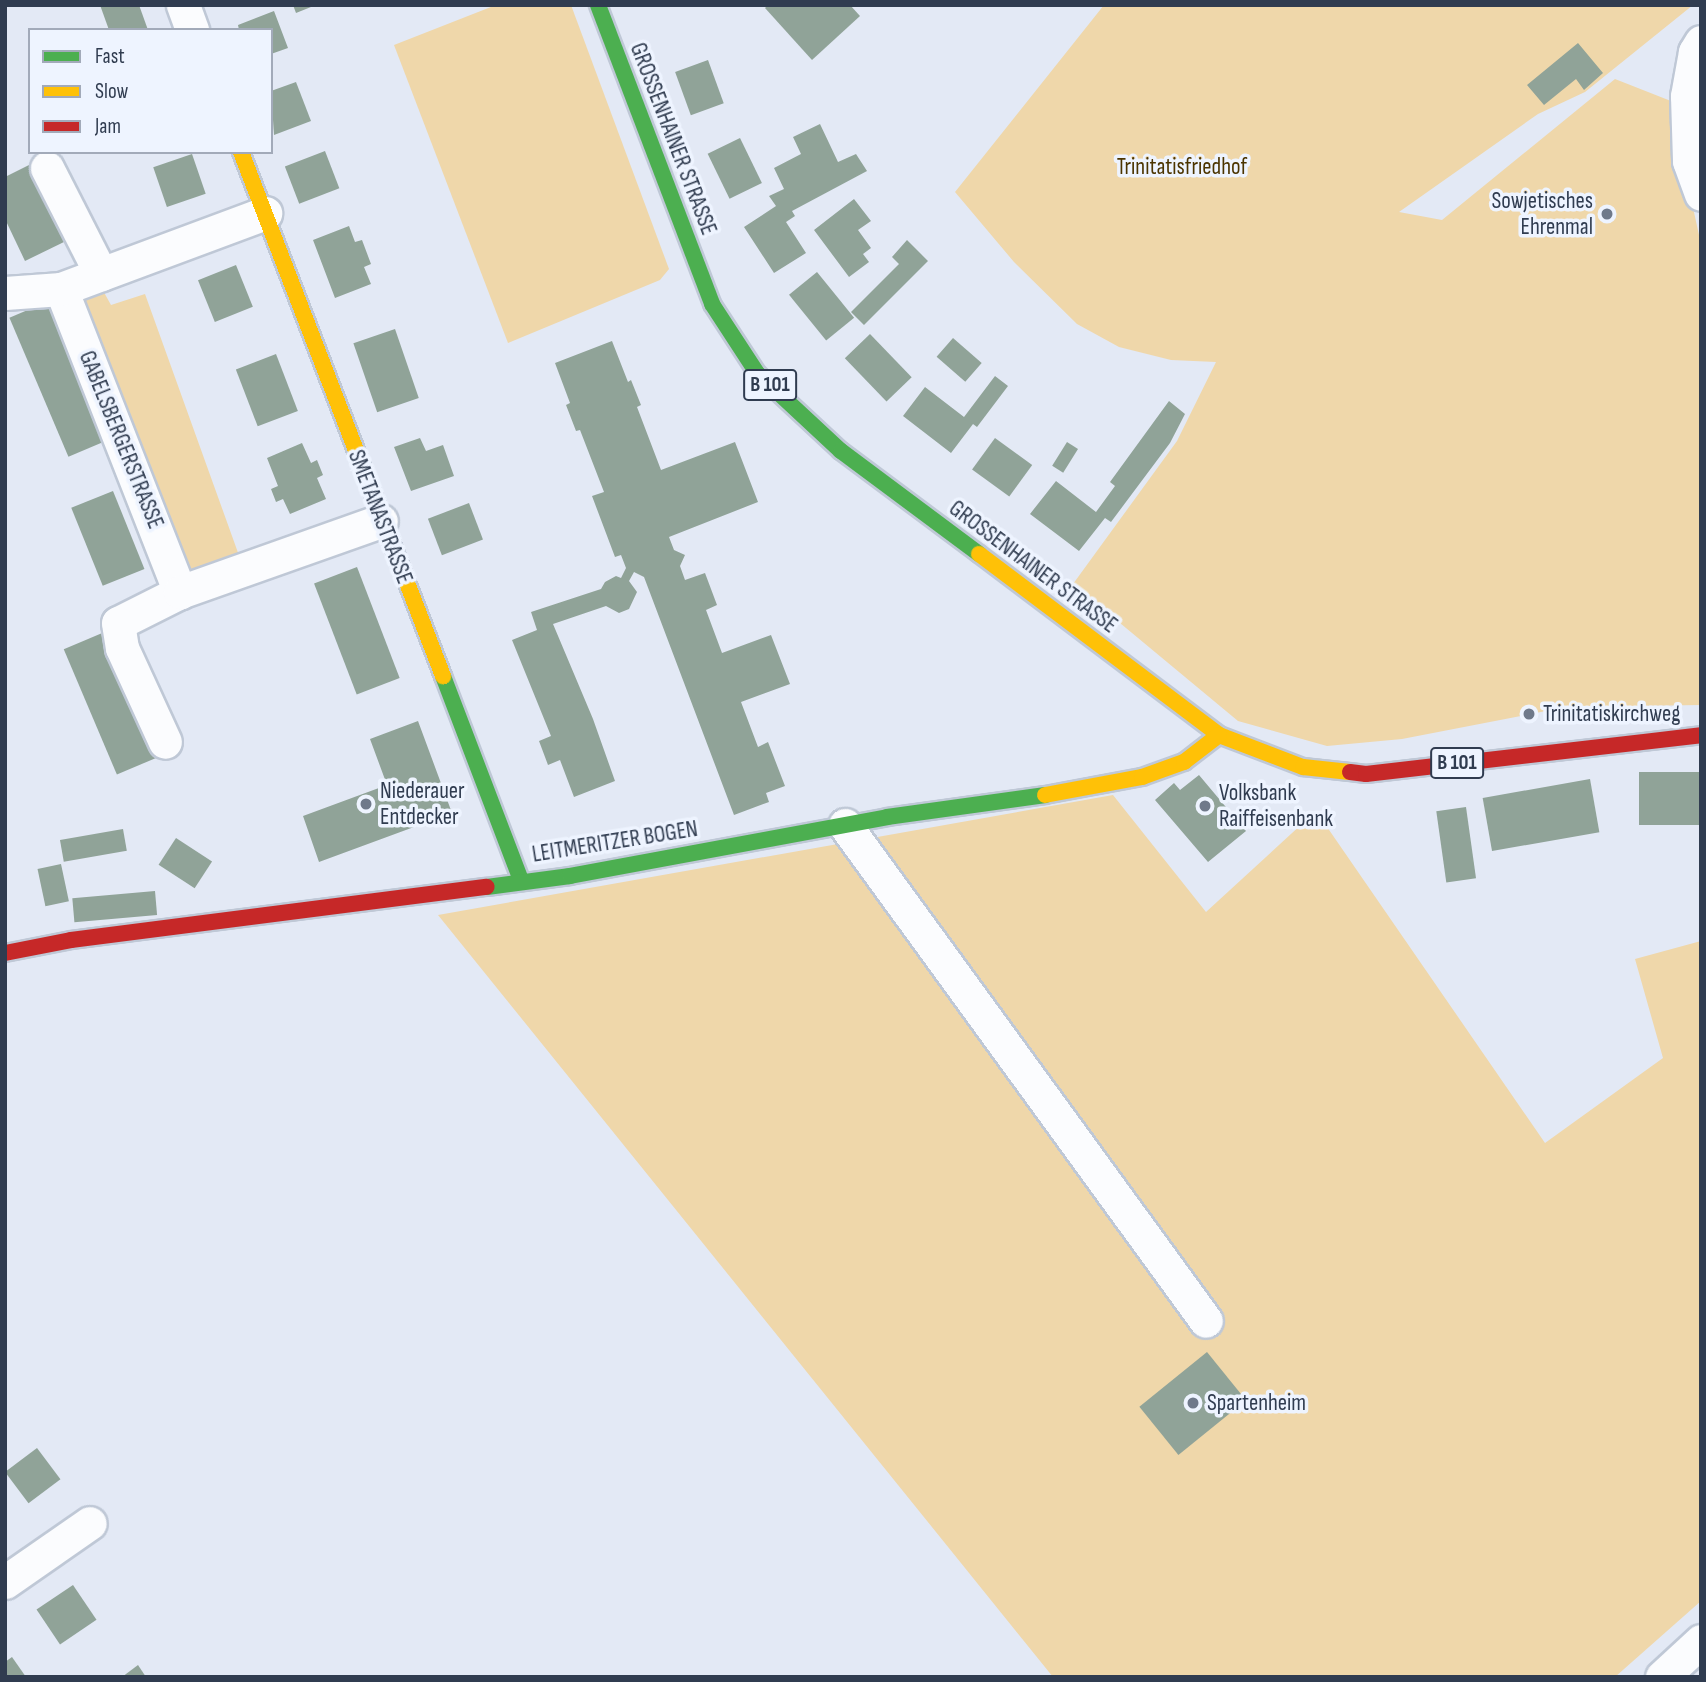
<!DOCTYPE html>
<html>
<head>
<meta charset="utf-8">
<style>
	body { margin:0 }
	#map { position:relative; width:1706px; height:1682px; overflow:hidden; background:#e3e9f5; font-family:"Sofia Sans Condensed",sans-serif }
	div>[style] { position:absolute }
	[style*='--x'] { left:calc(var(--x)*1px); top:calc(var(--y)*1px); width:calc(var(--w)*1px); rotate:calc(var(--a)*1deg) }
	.green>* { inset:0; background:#efd7aa }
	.building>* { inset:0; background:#90a398; transform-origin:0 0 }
	.roads { filter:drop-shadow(2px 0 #bfc8d6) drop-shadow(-2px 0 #bfc8d6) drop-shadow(0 2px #bfc8d6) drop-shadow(0 -2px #bfc8d6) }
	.street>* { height:33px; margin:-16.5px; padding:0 16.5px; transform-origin:16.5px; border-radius:16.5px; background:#fbfcfe }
	.fast>* { height:16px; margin:-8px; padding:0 8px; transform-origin:8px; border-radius:8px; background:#4caf50 }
	.slow>* { height:16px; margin:-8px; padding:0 8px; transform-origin:8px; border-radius:8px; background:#ffc107 }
	.jam>* { height:16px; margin:-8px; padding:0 8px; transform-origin:8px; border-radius:8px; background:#c62828 }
	.dots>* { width:19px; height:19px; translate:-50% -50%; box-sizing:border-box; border:4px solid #eef4ff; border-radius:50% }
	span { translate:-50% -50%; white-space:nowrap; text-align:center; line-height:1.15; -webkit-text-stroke:7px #eef4ff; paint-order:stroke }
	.shield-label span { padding:2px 5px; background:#eef4ff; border:2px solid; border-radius:5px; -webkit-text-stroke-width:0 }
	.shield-label { font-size:21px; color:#303c50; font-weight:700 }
	.street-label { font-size:23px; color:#303c50 }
	.park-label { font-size:23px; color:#4b3400 }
	.poi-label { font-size:23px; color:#303c50 }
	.right { translate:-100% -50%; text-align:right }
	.left { translate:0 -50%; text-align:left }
	.frame { position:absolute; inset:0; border:7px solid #303c50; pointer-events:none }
	.legend { position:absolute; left:28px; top:28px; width:245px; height:126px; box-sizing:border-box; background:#eef4ff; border:2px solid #a2aab9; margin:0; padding:9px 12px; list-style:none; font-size:21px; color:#303c50 }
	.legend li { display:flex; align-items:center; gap:14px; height:35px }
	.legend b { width:35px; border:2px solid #a2aab9 }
</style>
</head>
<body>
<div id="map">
	<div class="green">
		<i style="clip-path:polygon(496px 5px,571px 5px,669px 269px,660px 280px,508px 343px,394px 45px)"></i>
		<i style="clip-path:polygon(1104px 5px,1693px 5px,1585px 92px,1538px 114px,1399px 212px,1442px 220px,1615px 79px,1676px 103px,1684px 167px,1701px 244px,1701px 705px,1567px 707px,1402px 739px,1327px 746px,1238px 721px,1073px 584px,1177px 441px,1216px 362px,1171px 360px,1119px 347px,1077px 324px,1014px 262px,955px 192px)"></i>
		<i style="clip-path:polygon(101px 287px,111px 305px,145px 294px,241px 561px,205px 573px,190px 570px,179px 554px,81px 310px,86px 296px)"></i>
		<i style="clip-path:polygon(1113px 795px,1206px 912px,1316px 811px,1545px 1143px,1663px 1058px,1635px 959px,1701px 941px,1701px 1601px,1615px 1677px,1053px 1677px,438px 915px)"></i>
	</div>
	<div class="building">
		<i style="clip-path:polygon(100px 5px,139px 5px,148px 30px,109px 30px)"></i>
		<i style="clip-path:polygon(293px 5px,316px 5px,296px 13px)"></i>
		<i style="clip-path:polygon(768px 5px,850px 5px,860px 16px,812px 60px,765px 8px)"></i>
		<i style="clip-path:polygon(274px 11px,288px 48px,271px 54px,271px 30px,239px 30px,238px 25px)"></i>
		<i style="clip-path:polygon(1578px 43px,1603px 73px,1584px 90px,1576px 79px,1544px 105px,1527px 85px)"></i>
		<i style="left:708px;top:60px;width:46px;height:35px;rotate:70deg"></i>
		<i style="clip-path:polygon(296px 82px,311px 121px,274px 135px,271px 91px)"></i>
		<i style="clip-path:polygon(820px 124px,838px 162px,856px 154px,867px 171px,792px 211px,795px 216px,786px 222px,806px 253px,774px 273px,744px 227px,776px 206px,769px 196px,784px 189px,774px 168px,801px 154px,793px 137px)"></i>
		<i style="left:740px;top:138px;width:50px;height:36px;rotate:64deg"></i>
		<i style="left:325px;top:151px;width:40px;height:43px;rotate:69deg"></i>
		<i style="left:192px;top:154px;width:42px;height:41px;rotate:71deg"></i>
		<i style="clip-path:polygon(29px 165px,66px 241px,25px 261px,5px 219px,5px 177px)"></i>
		<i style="clip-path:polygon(854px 199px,871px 221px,858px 230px,871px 248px,863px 254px,869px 262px,849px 277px,814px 230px)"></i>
		<i style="clip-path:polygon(349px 226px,355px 242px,362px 240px,371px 264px,364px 267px,371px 284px,335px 298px,313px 240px)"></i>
		<i style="clip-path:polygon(907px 240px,928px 261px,864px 325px,851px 312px,899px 264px,892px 257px)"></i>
		<i style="left:236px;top:265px;width:45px;height:41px;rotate:68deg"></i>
		<i style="left:817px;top:272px;width:59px;height:36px;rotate:51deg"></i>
		<i style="left:49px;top:301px;width:151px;height:43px;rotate:67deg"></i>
		<i style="left:395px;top:329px;width:73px;height:44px;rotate:71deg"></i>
		<i style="left:870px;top:334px;width:60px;height:35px;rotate:46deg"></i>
		<i style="left:953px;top:338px;width:38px;height:25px;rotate:41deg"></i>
		<i style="clip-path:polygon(612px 341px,628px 382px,631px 380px,641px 405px,637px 407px,661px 470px,735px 442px,758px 502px,669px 537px,674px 550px,685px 555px,680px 566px,685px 580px,705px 573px,717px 605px,706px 610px,722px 653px,771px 635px,790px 684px,741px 702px,758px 747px,768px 742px,785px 786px,766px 793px,769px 802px,734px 815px,644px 577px,634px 572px,629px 581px,637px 592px,629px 609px,619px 613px,606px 606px,553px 624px,593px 719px,615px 781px,574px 797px,560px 760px,548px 765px,539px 741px,551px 736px,512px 640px,537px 630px,531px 612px,601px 589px,605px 582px,616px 576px,621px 578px,626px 568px,621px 555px,615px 557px,592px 496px,604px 492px,580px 430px,576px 431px,566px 405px,570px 403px,555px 363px)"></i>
		<i style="left:276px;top:354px;width:61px;height:43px;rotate:69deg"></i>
		<i style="clip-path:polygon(995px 376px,1008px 386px,977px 427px,973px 424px,951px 453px,903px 416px,925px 387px,964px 417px)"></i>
		<i style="clip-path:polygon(1169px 401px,1185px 414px,1170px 443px,1111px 522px,1105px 518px,1079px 551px,1030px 514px,1056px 481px,1096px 512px,1115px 486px,1110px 482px)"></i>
		<i style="clip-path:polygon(420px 438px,426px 451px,443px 445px,454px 476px,411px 491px,394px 447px)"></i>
		<i style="left:995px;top:438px;width:46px;height:39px;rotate:36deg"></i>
		<i style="left:1067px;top:442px;width:13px;height:28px;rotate:32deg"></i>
		<i style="clip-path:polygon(302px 443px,311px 463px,317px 460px,323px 475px,317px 478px,326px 499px,290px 514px,283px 499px,276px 502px,271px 489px,278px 486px,267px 458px)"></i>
		<i style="left:113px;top:491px;width:84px;height:45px;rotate:68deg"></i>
		<i style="left:469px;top:503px;width:39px;height:44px;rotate:69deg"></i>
		<i style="left:357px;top:567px;width:119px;height:46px;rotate:69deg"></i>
		<i style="left:107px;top:631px;width:136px;height:47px;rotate:67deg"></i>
		<i style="clip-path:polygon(418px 721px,452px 813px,319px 862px,303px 816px,387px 785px,370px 739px)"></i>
		<i style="left:1701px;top:772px;width:53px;height:62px;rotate:90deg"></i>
		<i style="clip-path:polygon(1199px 775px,1246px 831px,1208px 862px,1155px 800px,1174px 783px,1180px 790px)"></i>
		<i style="left:1590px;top:779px;width:54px;height:109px;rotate:80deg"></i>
		<i style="left:1466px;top:807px;width:72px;height:30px;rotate:82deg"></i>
		<i style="left:123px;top:829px;width:22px;height:64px;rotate:80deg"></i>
		<i style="left:176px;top:838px;width:43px;height:32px;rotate:33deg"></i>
		<i style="left:61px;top:864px;width:38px;height:24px;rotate:78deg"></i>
		<i style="left:155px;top:891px;width:24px;height:83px;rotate:85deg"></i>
		<i style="left:1207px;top:1352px;width:62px;height:87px;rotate:51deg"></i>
		<i style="left:37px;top:1448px;width:39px;height:40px;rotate:53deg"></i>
		<i style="left:73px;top:1585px;width:42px;height:44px;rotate:56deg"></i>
		<i style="clip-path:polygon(12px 1657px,26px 1677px,5px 1677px,5px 1662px)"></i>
		<i style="clip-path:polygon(138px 1665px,146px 1677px,122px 1677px)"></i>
	</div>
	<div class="roads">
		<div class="street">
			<i style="--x:183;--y:5;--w:27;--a:70"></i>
			<i style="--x:1701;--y:42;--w:12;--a:121"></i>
			<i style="--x:1695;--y:52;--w:45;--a:100.3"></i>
			<i style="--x:1687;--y:96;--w:65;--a:88.2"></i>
			<i style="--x:1689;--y:161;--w:35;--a:70"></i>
			<i style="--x:47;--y:168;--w:119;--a:63"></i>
			<i style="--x:61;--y:289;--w:326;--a:68.6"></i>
			<i style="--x:180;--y:592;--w:69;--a:153.4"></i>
			<i style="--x:118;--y:623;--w:25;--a:81"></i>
			<i style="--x:122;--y:648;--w:103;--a:65.4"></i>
			<i style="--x:5;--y:293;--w:56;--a:-4.1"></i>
			<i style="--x:61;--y:289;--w:218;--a:-20.4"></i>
			<i style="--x:180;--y:592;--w:213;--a:-19.5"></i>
			<i style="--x:845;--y:825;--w:613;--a:53.95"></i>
			<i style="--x:5;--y:1582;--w:103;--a:-34.8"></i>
			<i style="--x:1662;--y:1677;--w:53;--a:-42.7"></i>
		</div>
		<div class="fast">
			<i style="--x:598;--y:5;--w:320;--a:69.1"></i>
			<i style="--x:712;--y:304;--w:82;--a:56.9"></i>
			<i style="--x:757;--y:373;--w:115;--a:42.9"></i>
			<i style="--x:841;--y:451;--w:172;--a:36.7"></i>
			<i style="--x:443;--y:676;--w:218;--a:69.1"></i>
			<i style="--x:487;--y:887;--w:84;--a:-7.5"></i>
			<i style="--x:570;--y:876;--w:322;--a:-10.5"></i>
			<i style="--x:887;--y:817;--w:160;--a:-7.9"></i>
		</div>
		<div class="slow">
			<i style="--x:241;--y:152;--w:562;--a:68.92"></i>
			<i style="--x:979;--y:554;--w:301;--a:37"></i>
			<i style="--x:1219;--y:735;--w:90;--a:20.9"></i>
			<i style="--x:1303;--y:767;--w:47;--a:6.1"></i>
			<i style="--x:1045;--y:795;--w:99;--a:-10.5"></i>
			<i style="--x:1142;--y:777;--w:45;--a:-19.7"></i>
			<i style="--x:1184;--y:762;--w:44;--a:-37.6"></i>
		</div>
		<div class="jam">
			<i style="--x:1350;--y:772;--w:16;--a:7"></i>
			<i style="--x:1366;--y:774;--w:337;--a:-6.6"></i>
			<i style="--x:5;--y:953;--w:67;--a:-11.1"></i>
			<i style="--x:71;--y:940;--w:419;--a:-7.3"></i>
		</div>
	</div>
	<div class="dots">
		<i style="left:1607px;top:214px;background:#6f798a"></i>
		<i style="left:1529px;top:714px;background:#6f798a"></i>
		<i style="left:366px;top:804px;background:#6f798a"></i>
		<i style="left:1205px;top:806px;background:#6f798a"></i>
		<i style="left:1193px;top:1403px;background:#6f798a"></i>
	</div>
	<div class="shield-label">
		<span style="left:770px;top:385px">B 101</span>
		<span style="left:1457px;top:763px">B 101</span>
	</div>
	<div class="street-label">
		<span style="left:673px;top:139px;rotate:69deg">GROSSENHAINER STRASSE</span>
		<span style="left:121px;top:440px;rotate:68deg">GABELSBERGERSTRASSE</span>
		<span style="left:380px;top:517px;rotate:69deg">SMETANASTRASSE</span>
		<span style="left:1033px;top:567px;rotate:37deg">GROSSENHAINER STRASSE</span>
		<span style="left:615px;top:842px;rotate:-9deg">LEITMERITZER BOGEN</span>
	</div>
	<div class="park-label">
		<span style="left:1182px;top:167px">Trinitatisfriedhof</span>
	</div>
	<div class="poi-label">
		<span class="right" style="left:1593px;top:214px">Sowjetisches<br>Ehrenmal</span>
		<span class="left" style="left:1543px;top:714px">Trinitatiskirchweg</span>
		<span class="left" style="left:380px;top:804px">Niederauer<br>Entdecker</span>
		<span class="left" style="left:1219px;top:806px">Volksbank<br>Raiffeisenbank</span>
		<span class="left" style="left:1207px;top:1403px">Spartenheim</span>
	</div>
	<div class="frame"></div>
	<ul class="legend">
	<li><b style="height:9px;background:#4caf50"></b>Fast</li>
	<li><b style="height:9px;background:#ffc107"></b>Slow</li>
	<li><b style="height:9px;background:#c62828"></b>Jam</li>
	</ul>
</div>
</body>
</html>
